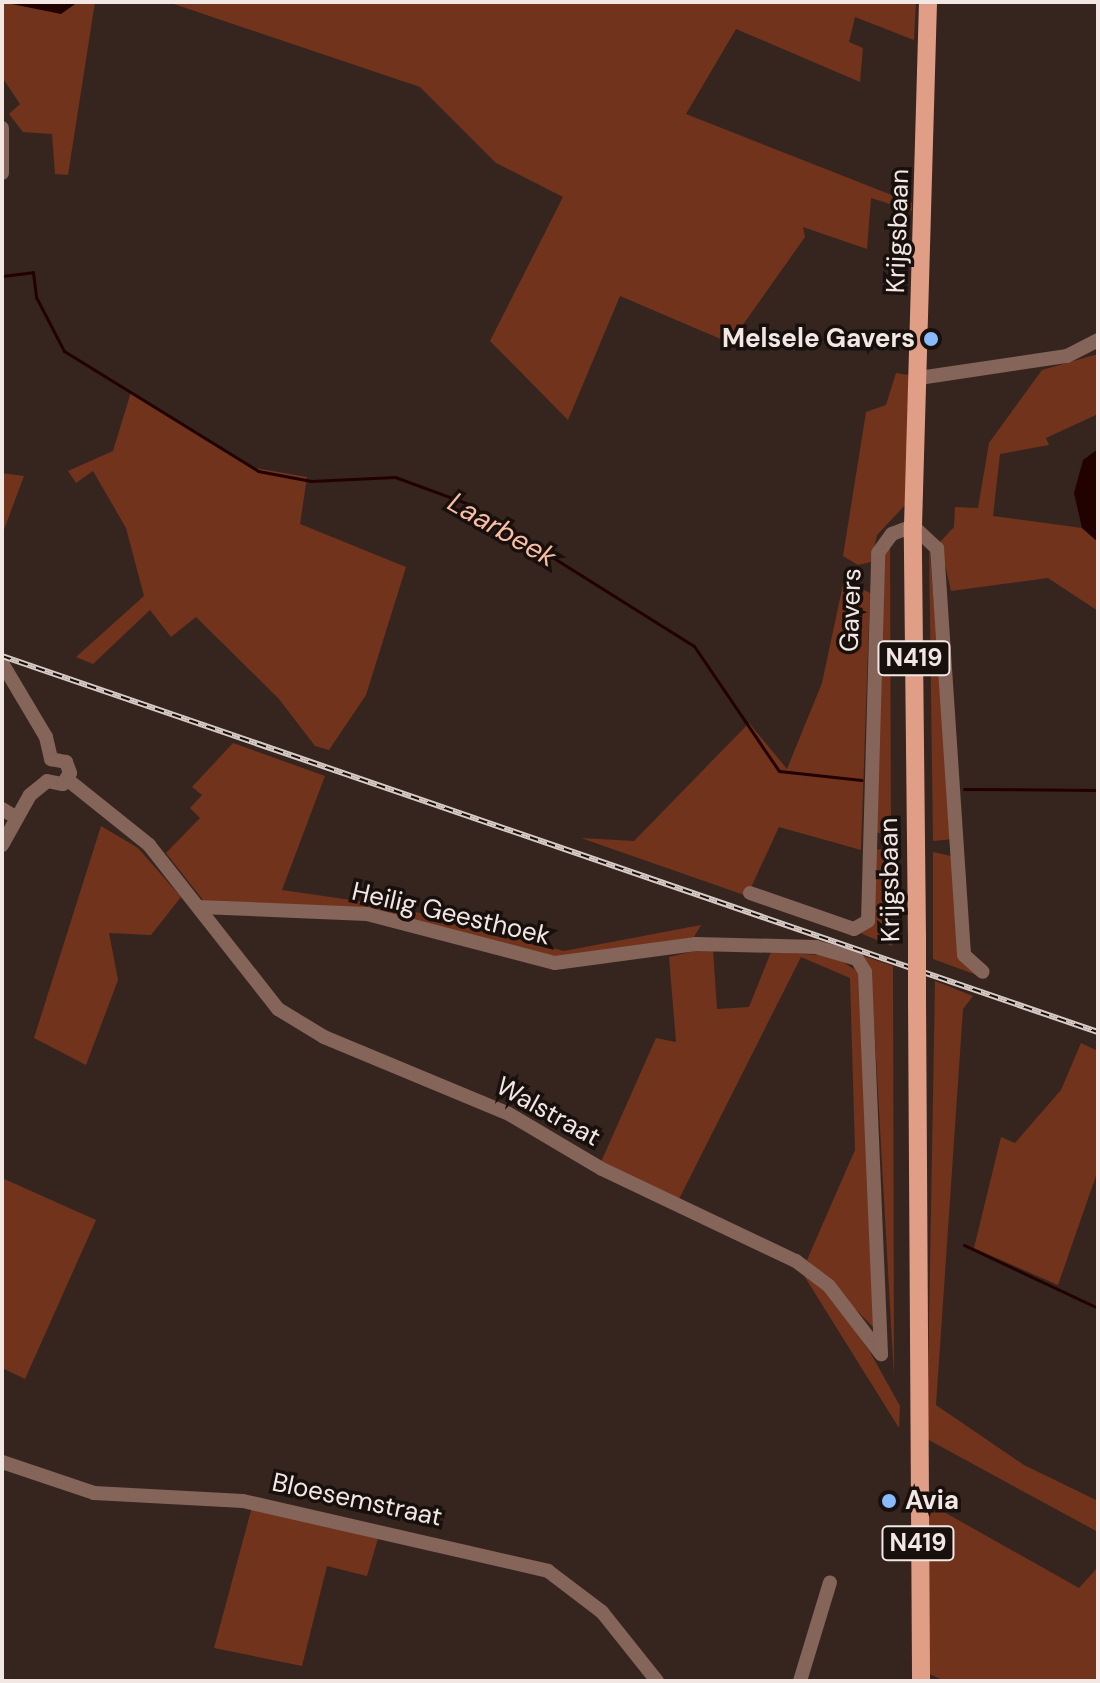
<!DOCTYPE html>
<html>
<head>
<meta charset="utf-8">
<style>
	body { margin:0 }
	#map { position:relative; width:1100px; height:1683px; overflow:hidden; background:#36251f; font-family:"DM Sans",sans-serif }
	div>[style] { position:absolute }
	[style*='--x'] { left:calc(var(--x)*1px); top:calc(var(--y)*1px); width:calc(var(--w)*1px); rotate:calc(var(--a)*1deg) }
	.green>* { inset:0; background:#71331c }
	.water>* { inset:0; background:#220200 }
	.stream>* { height:3px; margin:-1.5px; padding:0 1.5px; transform-origin:1.5px; border-radius:1.5px; background:#220200 }
	.minor>* { height:14px; margin:-7px; padding:0 7px; transform-origin:7px; border-radius:7px; background:#856459 }
	.major>* { height:18px; margin:-9px; padding:0 9px; transform-origin:9px; border-radius:9px; background:#e19e86 }
	.rail>* { height:6px; margin-top:-3px; transform-origin:0; background:repeating-linear-gradient(90deg,#18100d 0 9px,#d7cbc6 0 18px); box-sizing:border-box; border-block:2px solid #d7cbc6 }
	.major-bridge>* { height:18px; margin:-9px; padding:0 9px; transform-origin:9px; border-radius:9px; background:#e19e86 }
	.dots>* { width:22px; height:22px; translate:-50% -50%; box-sizing:border-box; border:4px solid #18100d; border-radius:50% }
	span { translate:-50% -50%; white-space:nowrap; text-align:center; line-height:1.15; -webkit-text-stroke:7px #18100d; paint-order:stroke }
	.shield-label span { padding:2px 6px; background:#18100d; border:2px solid; border-radius:6px; -webkit-text-stroke-width:0 }
	.shield-label { font-size:24px; color:#f3e7e3; font-weight:700 }
	.street-label { font-size:26px; color:#f3e7e3 }
	.poi-label { font-size:26px; color:#f3e7e3; font-weight:700 }
	.right { translate:-100% -50%; text-align:right }
	.left { translate:0 -50%; text-align:left }
	.water-label { font-size:28px; color:#fcbda6; font-style:italic }
	.frame { position:absolute; inset:0; border:4px solid #f3e7e3; pointer-events:none }
</style>
</head>
<body>
<div id="map">
	<div class="green">
		<i style="clip-path:polygon(2px 2px,95px 2px,68px 175px,55px 174px,52px 134px,23px 132px,9px 114px,20px 104px,2px 77px)"></i>
		<i style="clip-path:polygon(168px 2px,916px 2px,914px 40px,855px 17px,849px 42px,863px 48px,860px 82px,736px 29px,686px 114px,912px 203px,912px 211px,871px 198px,867px 249px,803px 227px,805px 237px,730px 343px,620px 296px,568px 420px,490px 341px,563px 197px,496px 163px,420px 87px)"></i>
		<i style="clip-path:polygon(1098px 354px,1098px 414px,1046px 438px,1049px 445px,1000px 454px,993px 516px,1082px 528px,1098px 542px,1098px 611px,1048px 578px,951px 591px,940px 542px,954px 527px,955px 507px,978px 508px,989px 443px,1042px 370px)"></i>
		<i style="clip-path:polygon(896px 373px,909px 375px,908px 502px,877px 535px,871px 562px,858px 565px,843px 556px,866px 412px,886px 405px)"></i>
		<i style="clip-path:polygon(131px 392px,255px 468px,307px 477px,300px 524px,406px 567px,366px 695px,329px 750px,315px 746px,279px 699px,196px 617px,171px 637px,150px 610px,93px 664px,76px 657px,144px 596px,126px 528px,93px 471px,76px 483px,68px 471px,113px 451px)"></i>
		<i style="clip-path:polygon(2px 473px,24px 476px,2px 535px)"></i>
		<i style="clip-path:polygon(890px 544px,891px 836px,875px 832px,882px 555px)"></i>
		<i style="clip-path:polygon(929px 546px,954px 839px,933px 841px)"></i>
		<i style="clip-path:polygon(844px 580px,870px 593px,861px 850px,779px 827px,747px 896px,581px 838px,634px 841px,749px 723px,787px 769px,822px 683px)"></i>
		<i style="clip-path:polygon(233px 743px,325px 776px,282px 890px,393px 906px,564px 951px,701px 925px,691px 942px,567px 959px,371px 911px,203px 900px,166px 853px,200px 818px,190px 808px,202px 795px,192px 787px)"></i>
		<i style="clip-path:polygon(101px 826px,138px 848px,181px 897px,151px 935px,109px 933px,118px 980px,86px 1065px,34px 1038px)"></i>
		<i style="clip-path:polygon(892px 847px,892px 946px,860px 933px,873px 921px,876px 850px)"></i>
		<i style="clip-path:polygon(933px 852px,955px 857px,960px 956px,982px 977px,933px 959px)"></i>
		<i style="clip-path:polygon(699px 950px,713px 950px,717px 1009px,749px 1007px,771px 952px,834px 956px,860px 973px,875px 1329px,807px 1260px,855px 1150px,850px 978px,801px 957px,679px 1199px,601px 1162px,656px 1038px,676px 1042px,669px 957px)"></i>
		<i style="clip-path:polygon(861px 955px,893px 966px,894px 1377px,872px 986px)"></i>
		<i style="clip-path:polygon(935px 981px,973px 996px,963px 1009px,936px 1405px,1024px 1465px,1098px 1501px,1098px 1532px,927px 1439px)"></i>
		<i style="clip-path:polygon(1081px 1043px,1098px 1051px,1098px 1170px,1058px 1285px,974px 1248px,1001px 1137px,1015px 1143px,1061px 1090px)"></i>
		<i style="clip-path:polygon(2px 1178px,96px 1220px,25px 1379px,2px 1368px)"></i>
		<i style="clip-path:polygon(803px 1274px,822px 1285px,870px 1352px,900px 1406px,899px 1428px)"></i>
		<i style="clip-path:polygon(928px 1503px,1079px 1588px,1098px 1567px,1098px 1681px,945px 1681px,929px 1674px)"></i>
		<i style="clip-path:polygon(252px 1507px,379px 1535px,367px 1576px,327px 1566px,302px 1666px,214px 1648px)"></i>
	</div>
	<div class="water">
		<i style="clip-path:polygon(2px 2px,78px 2px,61px 14px)"></i>
		<i style="clip-path:polygon(1098px 449px,1098px 542px,1082px 528px,1074px 493px,1083px 460px)"></i>
	</div>
	<div class="stream">
		<i style="--x:2;--y:276;--w:31;--a:-7"></i>
		<i style="--x:33;--y:272;--w:25;--a:83"></i>
		<i style="--x:36;--y:297;--w:61;--a:62.6"></i>
		<i style="--x:64;--y:351;--w:228;--a:31.7"></i>
		<i style="--x:258;--y:471;--w:54;--a:10.7"></i>
		<i style="--x:311;--y:481;--w:84;--a:-2.7"></i>
		<i style="--x:395;--y:477;--w:76;--a:20.1"></i>
		<i style="--x:466;--y:503;--w:269;--a:32.1"></i>
		<i style="--x:694;--y:646;--w:151;--a:55.8"></i>
		<i style="--x:779;--y:771;--w:83;--a:6.2"></i>
		<i style="--x:964;--y:789;--w:134;--a:0.4"></i>
		<i style="--x:964;--y:1245;--w:148;--a:25.2"></i>
	</div>
	<div class="minor">
		<i style="--x:2;--y:128;--w:45;--a:90"></i>
		<i style="--x:919;--y:378;--w:150;--a:-8.5"></i>
		<i style="--x:1067;--y:356;--w:35;--a:-27"></i>
		<i style="--x:2;--y:663;--w:86;--a:59.3"></i>
		<i style="--x:46;--y:737;--w:23;--a:77"></i>
		<i style="--x:68;--y:780;--w:104;--a:38.7"></i>
		<i style="--x:149;--y:845;--w:209;--a:51.8"></i>
		<i style="--x:278;--y:1009;--w:54;--a:31.3"></i>
		<i style="--x:324;--y:1037;--w:200;--a:22.6"></i>
		<i style="--x:509;--y:1114;--w:108;--a:30.6"></i>
		<i style="--x:602;--y:1169;--w:215;--a:25.4"></i>
		<i style="--x:796;--y:1261;--w:41;--a:37.1"></i>
		<i style="--x:829;--y:1286;--w:86;--a:52.6"></i>
		<i style="--x:47;--y:781;--w:16;--a:11"></i>
		<i style="--x:63;--y:784;--w:13;--a:-58"></i>
		<i style="--x:70;--y:773;--w:12;--a:-110"></i>
		<i style="--x:66;--y:762;--w:15;--a:-169"></i>
		<i style="--x:2;--y:809;--w:17;--a:31"></i>
		<i style="--x:2;--y:845;--w:57;--a:-60.8"></i>
		<i style="--x:30;--y:795;--w:22;--a:-39"></i>
		<i style="--x:750;--y:893;--w:110;--a:19.1"></i>
		<i style="--x:854;--y:929;--w:16;--a:-30"></i>
		<i style="--x:868;--y:921;--w:368;--a:-88.4"></i>
		<i style="--x:878;--y:553;--w:24;--a:-54"></i>
		<i style="--x:892;--y:534;--w:22;--a:-21"></i>
		<i style="--x:913;--y:526;--w:33;--a:43"></i>
		<i style="--x:937;--y:548;--w:408;--a:86.2"></i>
		<i style="--x:964;--y:955;--w:25;--a:42"></i>
		<i style="--x:200;--y:907;--w:167;--a:2.4"></i>
		<i style="--x:367;--y:914;--w:194;--a:14.6"></i>
		<i style="--x:555;--y:963;--w:142;--a:-7.7"></i>
		<i style="--x:696;--y:944;--w:120;--a:1.4"></i>
		<i style="--x:816;--y:947;--w:43;--a:16.3"></i>
		<i style="--x:857;--y:959;--w:15;--a:58"></i>
		<i style="--x:865;--y:972;--w:382;--a:87.6"></i>
		<i style="--x:2;--y:1462;--w:97;--a:18.6"></i>
		<i style="--x:94;--y:1493;--w:149;--a:3.1"></i>
		<i style="--x:243;--y:1501;--w:313;--a:12.9"></i>
		<i style="--x:548;--y:1571;--w:68;--a:37.2"></i>
		<i style="--x:602;--y:1612;--w:88;--a:51.4"></i>
		<i style="--x:800;--y:1681;--w:103;--a:-73.1"></i>
	</div>
	<div class="major">
		<i style="--x:917;--y:937;--w:411;--a:-90.6"></i>
		<i style="--x:913;--y:526;--w:524;--a:-88.36"></i>
		<i style="--x:917;--y:998;--w:683;--a:89.66"></i>
	</div>
	<div class="rail">
		<i style="--x:2;--y:656;--w:1159;--a:18.94"></i>
	</div>
	<div class="major-bridge">
		<i style="--x:917;--y:937;--w:61;--a:90"></i>
	</div>
	<div class="dots">
		<i style="left:931px;top:339px;background:#88bafc"></i>
		<i style="left:889px;top:1501px;background:#88bafc"></i>
	</div>
	<div class="shield-label">
		<span style="left:914px;top:658px">N419</span>
		<span style="left:918px;top:1543px">N419</span>
	</div>
	<div class="street-label">
		<span style="left:898px;top:231px;rotate:-88deg">Krijgsbaan</span>
		<span style="left:851px;top:610px;rotate:-88deg">Gavers</span>
		<span style="left:890px;top:880px;rotate:-91deg">Krijgsbaan</span>
		<span style="left:451px;top:914px;rotate:13deg">Heilig Geesthoek</span>
		<span style="left:548px;top:1112px;rotate:29deg">Walstraat</span>
		<span style="left:357px;top:1500px;rotate:12deg">Bloesemstraat</span>
	</div>
	<div class="poi-label">
		<span class="right" style="left:915px;top:339px">Melsele Gavers</span>
		<span class="left" style="left:905px;top:1501px">Avia</span>
	</div>
	<div class="water-label">
		<span style="left:502px;top:530px;rotate:30deg">Laarbeek</span>
	</div>
	<div class="frame"></div>
</div>
</body>
</html>
